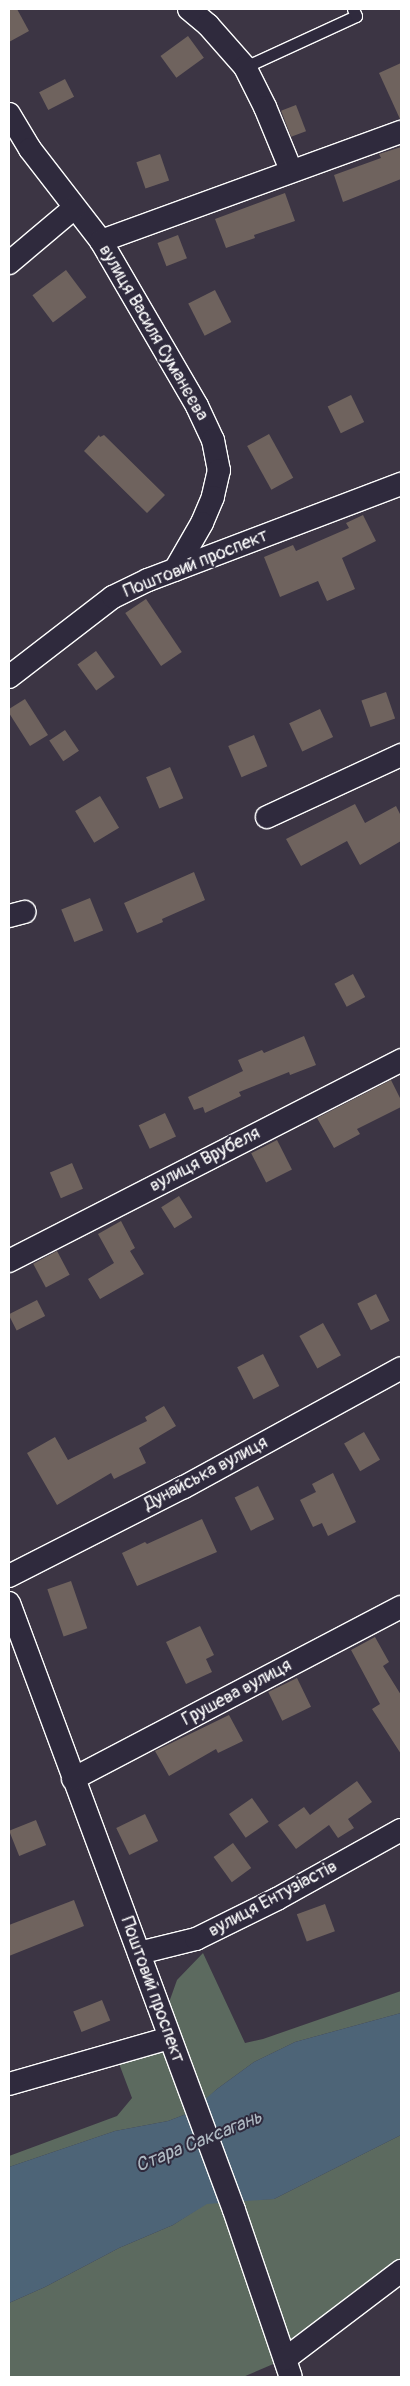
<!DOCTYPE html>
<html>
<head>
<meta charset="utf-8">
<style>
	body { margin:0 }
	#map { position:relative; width:410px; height:2386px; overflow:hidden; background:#3c3544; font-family:Pangolin,sans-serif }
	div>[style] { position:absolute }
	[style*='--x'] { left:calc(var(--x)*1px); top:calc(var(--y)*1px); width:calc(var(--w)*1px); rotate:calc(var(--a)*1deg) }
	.green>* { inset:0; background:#5c6a5f }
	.water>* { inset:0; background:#4d6477 }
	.building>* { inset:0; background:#6f635e; transform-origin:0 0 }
	.roads { filter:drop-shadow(1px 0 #fff) drop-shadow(-1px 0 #fff) drop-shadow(0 1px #fff) drop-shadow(0 -1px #fff) }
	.lane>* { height:11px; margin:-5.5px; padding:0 5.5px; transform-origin:5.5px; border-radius:5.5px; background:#2f2a3d }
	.street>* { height:22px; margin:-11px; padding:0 11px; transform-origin:11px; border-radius:11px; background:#2f2a3d }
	span { translate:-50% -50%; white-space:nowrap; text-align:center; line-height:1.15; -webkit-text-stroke:4px #2f2a3d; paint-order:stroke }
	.street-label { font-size:18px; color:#fff }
	.water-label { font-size:19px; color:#afb9c2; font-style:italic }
	.frame { position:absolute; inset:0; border:10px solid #fff; pointer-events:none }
</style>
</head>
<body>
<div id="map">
	<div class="green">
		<i style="clip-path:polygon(203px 1953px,245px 2043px,263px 2039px,401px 1991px,401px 2013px,295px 2042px,254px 2062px,217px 2089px,202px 2103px,167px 2008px,177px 1980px)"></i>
		<i style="clip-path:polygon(166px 2052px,189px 2113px,168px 2121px,115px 2131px,9px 2167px,9px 2156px,117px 2116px,132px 2098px,118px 2061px)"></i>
		<i style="clip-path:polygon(401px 2135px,401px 2271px,291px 2354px,238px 2200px,274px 2199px)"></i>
		<i style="clip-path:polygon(207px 2203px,224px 2203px,278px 2362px,243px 2377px,9px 2377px,9px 2303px,45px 2287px,119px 2248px,173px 2225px)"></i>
	</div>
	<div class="water">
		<i style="clip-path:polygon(401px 2013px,401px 2135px,274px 2199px,207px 2204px,173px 2225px,119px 2248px,45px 2287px,9px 2303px,9px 2167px,115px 2131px,168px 2121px,189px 2113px,217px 2089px,254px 2062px,295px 2042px)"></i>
	</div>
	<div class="building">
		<i style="clip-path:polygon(9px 9px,17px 9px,29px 31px,9px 42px)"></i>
		<i style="left:188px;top:36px;width:27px;height:34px;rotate:54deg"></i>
		<i style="clip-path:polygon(401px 63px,401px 119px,400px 119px,379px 73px)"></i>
		<i style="left:65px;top:79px;width:20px;height:29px;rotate:63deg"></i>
		<i style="left:296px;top:105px;width:28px;height:16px;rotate:69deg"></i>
		<i style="clip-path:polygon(401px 147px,401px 179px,343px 202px,334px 175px,381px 158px,379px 154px)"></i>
		<i style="left:160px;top:154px;width:28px;height:25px;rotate:71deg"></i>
		<i style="clip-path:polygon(285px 193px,295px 221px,254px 235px,255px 238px,226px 248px,215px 219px)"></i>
		<i style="left:178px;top:235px;width:25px;height:22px;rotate:69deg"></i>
		<i style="left:66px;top:270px;width:34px;height:42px;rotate:53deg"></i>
		<i style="left:215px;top:290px;width:36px;height:30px;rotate:63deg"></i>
		<i style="left:351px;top:395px;width:30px;height:26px;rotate:64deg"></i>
		<i style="left:269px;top:434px;width:50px;height:25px;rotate:61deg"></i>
		<i style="clip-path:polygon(99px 435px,100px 437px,104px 435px,165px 495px,147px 513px,84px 451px)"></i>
		<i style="clip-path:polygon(363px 515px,376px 541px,342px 558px,355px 589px,327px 601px,318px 581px,280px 597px,264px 557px,293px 545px,296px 551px,349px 528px,346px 523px)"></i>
		<i style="left:146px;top:599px;width:64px;height:25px;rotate:56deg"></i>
		<i style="left:96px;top:651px;width:32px;height:23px;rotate:54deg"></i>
		<i style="left:386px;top:692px;width:28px;height:26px;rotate:71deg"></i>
		<i style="clip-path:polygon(25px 699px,48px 735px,30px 746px,9px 713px,9px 709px)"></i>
		<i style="left:320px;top:709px;width:31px;height:34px;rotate:65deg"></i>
		<i style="left:65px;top:730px;width:25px;height:19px;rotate:56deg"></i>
		<i style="left:254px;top:735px;width:34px;height:28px;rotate:67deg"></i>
		<i style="left:170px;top:767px;width:34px;height:26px;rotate:67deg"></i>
		<i style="left:100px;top:796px;width:37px;height:29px;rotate:59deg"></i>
		<i style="clip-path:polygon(355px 804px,365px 823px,396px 806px,401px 816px,401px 841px,360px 865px,347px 841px,301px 866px,286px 839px)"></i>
		<i style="clip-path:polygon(194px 872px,205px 900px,162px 919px,163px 922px,137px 933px,124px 903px)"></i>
		<i style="left:90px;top:898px;width:35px;height:31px;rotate:68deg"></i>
		<i style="left:353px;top:974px;width:26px;height:21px;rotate:62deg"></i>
		<i style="clip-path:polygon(304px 1036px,316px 1065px,290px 1075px,289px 1072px,239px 1092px,241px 1096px,205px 1113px,203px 1107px,194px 1110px,188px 1097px,243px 1071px,238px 1060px,262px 1050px,264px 1053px)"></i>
		<i style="clip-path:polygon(391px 1080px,401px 1100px,401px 1107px,357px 1129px,360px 1134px,334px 1148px,317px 1118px)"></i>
		<i style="left:165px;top:1113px;width:26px;height:29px;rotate:65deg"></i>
		<i style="left:277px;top:1140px;width:33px;height:29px;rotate:63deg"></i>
		<i style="left:72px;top:1163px;width:28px;height:24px;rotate:67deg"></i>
		<i style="left:179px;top:1196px;width:25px;height:21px;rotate:58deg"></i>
		<i style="clip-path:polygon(121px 1221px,135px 1248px,130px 1251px,144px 1274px,100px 1299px,88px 1279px,114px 1263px,98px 1234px)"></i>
		<i style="left:57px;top:1251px;width:27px;height:27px;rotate:62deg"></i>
		<i style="left:376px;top:1294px;width:30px;height:21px;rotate:63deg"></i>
		<i style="left:37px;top:1300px;width:18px;height:32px;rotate:63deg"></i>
		<i style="left:323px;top:1323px;width:37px;height:27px;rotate:61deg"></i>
		<i style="left:263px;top:1354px;width:36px;height:29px;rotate:63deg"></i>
		<i style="clip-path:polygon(164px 1406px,176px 1426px,139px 1448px,146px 1463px,114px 1479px,111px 1473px,57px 1505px,27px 1453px,55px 1437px,68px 1460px,147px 1421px,145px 1417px)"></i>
		<i style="left:364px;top:1432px;width:32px;height:23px;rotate:60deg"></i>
		<i style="clip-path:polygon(333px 1473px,356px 1522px,328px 1536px,322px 1523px,313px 1527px,300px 1500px,316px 1492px,312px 1484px)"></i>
		<i style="left:258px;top:1486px;width:37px;height:26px;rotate:64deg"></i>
		<i style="clip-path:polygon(202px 1519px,217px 1552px,137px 1586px,122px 1553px,145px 1542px,147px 1544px)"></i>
		<i style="left:71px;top:1581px;width:50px;height:25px;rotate:71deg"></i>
		<i style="clip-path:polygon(200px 1626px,214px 1655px,206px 1659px,212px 1672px,186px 1684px,166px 1642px)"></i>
		<i style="clip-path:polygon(375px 1637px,389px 1662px,383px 1666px,401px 1695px,401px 1754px,372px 1709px,380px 1704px,351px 1650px)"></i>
		<i style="left:297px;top:1678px;width:32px;height:32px;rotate:64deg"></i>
		<i style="clip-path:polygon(229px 1715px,243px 1741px,218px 1753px,216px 1749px,169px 1776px,155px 1751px)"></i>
		<i style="clip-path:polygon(357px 1781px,372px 1802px,348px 1819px,354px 1828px,338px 1838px,329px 1825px,296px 1849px,278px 1825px,304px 1807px,310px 1815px)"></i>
		<i style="left:252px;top:1798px;width:29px;height:28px;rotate:55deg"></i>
		<i style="left:145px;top:1814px;width:30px;height:32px;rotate:64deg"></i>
		<i style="left:36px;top:1820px;width:27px;height:29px;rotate:68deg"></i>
		<i style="left:233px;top:1843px;width:31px;height:24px;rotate:54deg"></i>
		<i style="clip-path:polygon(74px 1900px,84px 1926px,9px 1956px,9px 1925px)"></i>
		<i style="left:325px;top:1904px;width:29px;height:30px;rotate:70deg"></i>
		<i style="left:102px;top:2000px;width:22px;height:31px;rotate:68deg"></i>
	</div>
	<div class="roads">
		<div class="lane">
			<i style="--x:245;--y:67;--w:122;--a:-24.7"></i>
			<i style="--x:356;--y:16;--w:8;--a:-113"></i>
		</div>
		<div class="street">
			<i style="--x:189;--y:9;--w:25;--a:40"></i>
			<i style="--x:208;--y:25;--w:56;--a:48.6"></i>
			<i style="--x:245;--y:67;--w:45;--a:63.4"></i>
			<i style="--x:265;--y:107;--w:68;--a:67.6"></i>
			<i style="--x:9;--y:114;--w:41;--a:59"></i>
			<i style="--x:30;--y:149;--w:116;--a:52.3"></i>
			<i style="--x:101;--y:241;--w:191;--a:59.8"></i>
			<i style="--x:197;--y:406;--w:38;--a:65"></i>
			<i style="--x:213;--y:440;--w:31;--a:79"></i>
			<i style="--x:219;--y:470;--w:28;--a:103"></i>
			<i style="--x:213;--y:497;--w:28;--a:113"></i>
			<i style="--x:202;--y:523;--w:54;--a:119.9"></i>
			<i style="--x:101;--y:241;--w:319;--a:-20"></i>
			<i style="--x:9;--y:263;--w:85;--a:-40.2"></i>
			<i style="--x:9;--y:677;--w:131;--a:-37.6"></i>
			<i style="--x:113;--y:597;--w:39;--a:-26"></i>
			<i style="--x:148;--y:580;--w:271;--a:-20.8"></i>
			<i style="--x:267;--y:817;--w:148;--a:-24.8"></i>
			<i style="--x:9;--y:916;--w:16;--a:-15"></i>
			<i style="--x:9;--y:1261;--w:441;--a:-27.1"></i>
			<i style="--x:9;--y:1576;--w:196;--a:-27"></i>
			<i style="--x:184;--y:1487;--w:247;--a:-28.7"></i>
			<i style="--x:9;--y:1603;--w:647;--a:69.66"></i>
			<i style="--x:234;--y:2210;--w:176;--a:71.2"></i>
			<i style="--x:73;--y:1779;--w:370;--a:-27.7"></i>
			<i style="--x:139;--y:1953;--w:59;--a:-13.8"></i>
			<i style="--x:196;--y:1939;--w:90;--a:-26.3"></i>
			<i style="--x:277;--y:1899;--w:142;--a:-29.1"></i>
			<i style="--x:9;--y:2084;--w:166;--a:-16"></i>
			<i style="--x:285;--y:2359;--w:146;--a:-37.2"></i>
		</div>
	</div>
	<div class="street-label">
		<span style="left:153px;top:333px;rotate:60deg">вулиця Василя Суманєєва</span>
		<span style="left:196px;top:564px;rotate:-22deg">Поштовий проспект</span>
		<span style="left:205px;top:1160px;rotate:-27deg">вулиця Врубеля</span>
		<span style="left:206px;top:1474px;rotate:-28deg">Дунайська вулиця</span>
		<span style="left:237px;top:1693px;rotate:-28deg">Грушева вулиця</span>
		<span style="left:273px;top:1899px;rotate:-28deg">вулиця Ентузіастів</span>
		<span style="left:152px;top:1990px;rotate:70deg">Поштовий проспект</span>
	</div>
	<div class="water-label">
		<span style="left:199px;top:2142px;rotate:-22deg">Стара Саксагань</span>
	</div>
	<div class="frame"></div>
</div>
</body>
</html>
